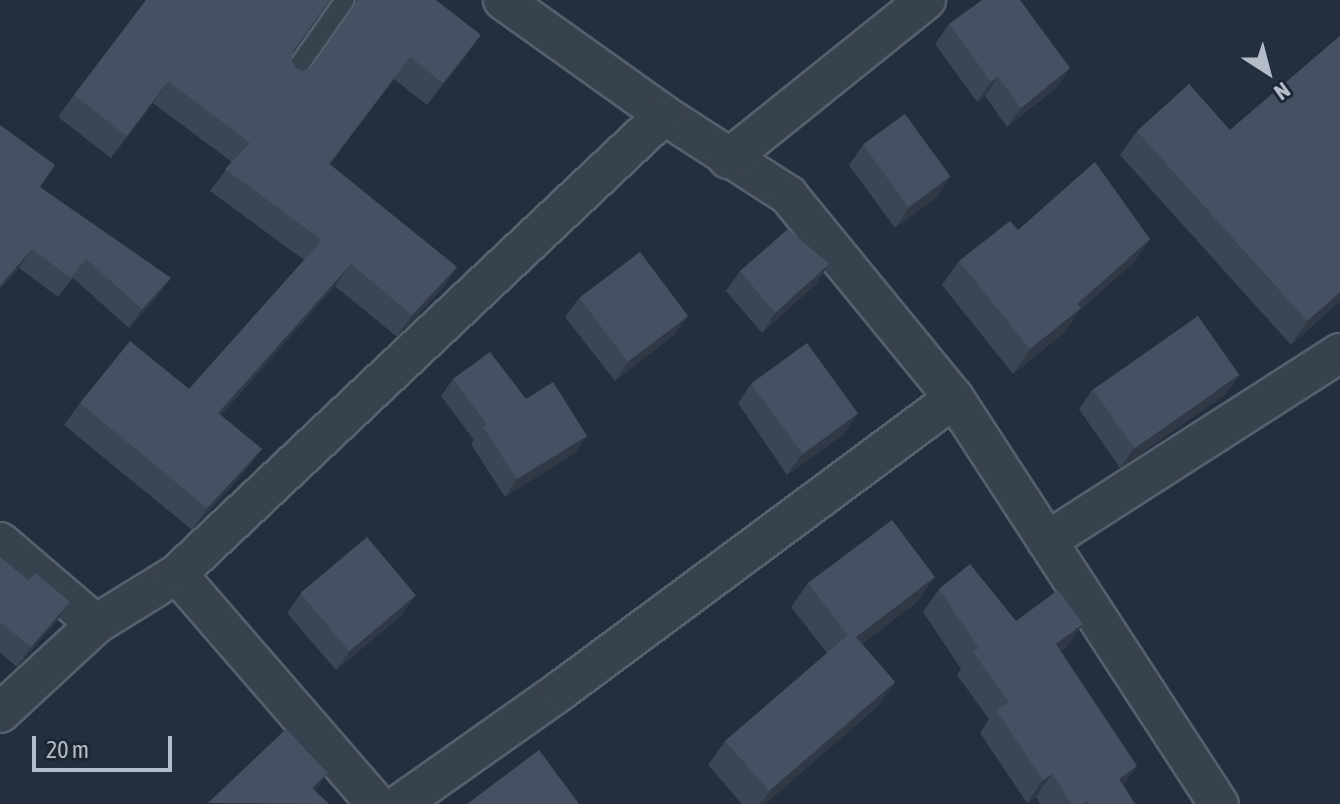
<!DOCTYPE html>
<html>
<head>
<meta charset="utf-8">
<style>
	body { margin:0 }
	#map { position:relative; width:1340px; height:804px; overflow:hidden; background:#242f3e; font-family:"Asap Condensed",sans-serif }
	div>[style] { position:absolute }
	[style*='--x'] { left:calc(var(--x)*1px); top:calc(var(--y)*1px); width:calc(var(--w)*1px); rotate:calc(var(--a)*1deg) }
	.roads { filter:drop-shadow(2px 0 #565f6c) drop-shadow(-2px 0 #565f6c) drop-shadow(0 2px #565f6c) drop-shadow(0 -2px #565f6c) }
	.lane>* { height:18px; margin:-9px; padding:0 9px; transform-origin:9px; border-radius:9px; background:#38414e }
	.street>* { height:38px; margin:-19px; padding:0 19px; transform-origin:19px; border-radius:19px; background:#38414e }
	.wall>* { inset:0; background:#3b4654 }
	.shaded-wall>* { inset:0; background:#303945 }
	.building>* { inset:0; background:#455162; transform-origin:0 0 }
	span { translate:-50% -50%; white-space:nowrap; text-align:center; line-height:1.15; -webkit-text-stroke:6px #1d2633; paint-order:stroke }
	.north { position:absolute; left:1228px; top:32px; width:80px; height:80px; -webkit-text-stroke:6px #1d2633; paint-order:stroke; rotate:144deg; font-size:22px; font-weight:700; line-height:32px; text-align:center; color:#b4bcc9 }
	.north::after { content:''; display:block; margin:auto; width:28px; height:36px; background:#b4bcc9; clip-path:polygon(50% 0,100% 100%,50% 72%,0 100%) }
	.scale { position:absolute; left:32px; top:736px; width:140px; height:36px; box-sizing:border-box; border:4px solid #b4bcc9; border-top:0; padding-left:10px; font-size:24px; line-height:28px; white-space:nowrap; color:#b4bcc9; -webkit-text-stroke:6px #1d2633; paint-order:stroke }
</style>
</head>
<body>
<div id="map">
	<div class="roads">
		<div class="lane">
			<i style="--x:288;--y:81;--w:99;--a:-54.9"></i>
		</div>
		<div class="street">
			<i style="--x:503;--y:0;--w:198;--a:35.5"></i>
			<i style="--x:664;--y:115;--w:148;--a:32.8"></i>
			<i style="--x:788;--y:195;--w:262;--a:50.7"></i>
			<i style="--x:954;--y:398;--w:485;--a:56.9"></i>
			<i style="--x:728;--y:159;--w:254;--a:-38.8"></i>
			<i style="--x:1047;--y:541;--w:348;--a:-32.7"></i>
			<i style="--x:0;--y:542;--w:126;--a:40.5"></i>
			<i style="--x:177;--y:574;--w:304;--a:49.1"></i>
			<i style="--x:0;--y:713;--w:131;--a:-42.8"></i>
			<i style="--x:96;--y:624;--w:95;--a:-31.7"></i>
			<i style="--x:177;--y:574;--w:669;--a:-43.3"></i>
			<i style="--x:400;--y:804;--w:196;--a:-35.2"></i>
			<i style="--x:560;--y:691;--w:491;--a:-36.6"></i>
		</div>
	</div>
	<div class="wall">
		<i style="clip-path:polygon(356px 0,436px 0,466px 56px,427px 105px,394px 79px,330px 164px,457px 267px,442px 289px,397px 337px,335px 286px,221px 415px,262px 449px,246px 470px,192px 530px,64px 425px,80px 403px,189px 389px,304px 260px,210px 191px,232px 162px,153px 103px,111px 158px,58px 117px,74px 95px,293px 52px,291px 59px,296px 68px,303px 71px,313px 66px,357px 2px)"></i>
		<i style="clip-path:polygon(949px 24px,1070px 68px,1056px 88px,1007px 127px,985px 96px,977px 102px,935px 44px)"></i>
		<i style="clip-path:polygon(1340px 36px,1340px 301px,1291px 345px,1120px 155px,1137px 131px,1230px 130px)"></i>
		<i style="clip-path:polygon(863px 145px,950px 177px,937px 197px,895px 228px,849px 165px)"></i>
		<i style="clip-path:polygon(40px 187px,157px 297px,129px 328px,73px 278px,58px 297px,19px 268px)"></i>
		<i style="clip-path:polygon(1018px 230px,1150px 239px,1133px 263px,1079px 311px,1064px 333px,1013px 374px,942px 285px,959px 261px)"></i>
		<i style="clip-path:polygon(829px 264px,816px 284px,762px 333px,726px 291px,740px 271px)"></i>
		<i style="clip-path:polygon(579px 298px,688px 316px,674px 335px,615px 381px,565px 317px)"></i>
		<i style="clip-path:polygon(453px 379px,526px 399px,575px 453px,505px 497px,471px 444px,474px 440px,441px 396px)"></i>
		<i style="clip-path:polygon(751px 384px,844px 434px,787px 475px,738px 403px)"></i>
		<i style="clip-path:polygon(1093px 389px,1226px 394px,1120px 468px,1079px 409px)"></i>
		<i style="clip-path:polygon(0 557px,29px 581px,70px 602px,56px 622px,17px 667px,0 653px)"></i>
		<i style="clip-path:polygon(808px 583px,918px 601px,862px 644px,895px 682px,878px 706px,765px 804px,742px 804px,708px 765px,725px 741px,827px 653px,791px 607px)"></i>
		<i style="clip-path:polygon(939px 589px,1016px 621px,1067px 647px,1061px 651px,1124px 786px,1135px 804px,1040px 804px,1036px 797px,1027px 803px,980px 733px,989px 719px,957px 675px,961px 669px,923px 612px)"></i>
		<i style="clip-path:polygon(301px 593px,402px 615px,336px 670px,287px 613px)"></i>
	</div>
	<div class="shaded-wall">
		<i style="clip-path:polygon(481px 35px,466px 56px,427px 105px,443px 83px)"></i>
		<i style="clip-path:polygon(410px 57px,394px 79px,314px 185px,329px 164px)"></i>
		<i style="clip-path:polygon(1070px 68px,1056px 88px,1007px 127px,1021px 108px)"></i>
		<i style="clip-path:polygon(998px 77px,985px 96px,977px 102px,991px 82px)"></i>
		<i style="clip-path:polygon(168px 81px,153px 103px,111px 158px,127px 136px)"></i>
		<i style="clip-path:polygon(950px 177px,937px 197px,895px 228px,909px 208px)"></i>
		<i style="clip-path:polygon(1150px 239px,1133px 263px,1079px 311px,1064px 333px,1013px 374px,1030px 349px,1077px 304px)"></i>
		<i style="clip-path:polygon(32px 249px,19px 268px,0 290px,0 286px)"></i>
		<i style="clip-path:polygon(351px 264px,335px 286px,203px 435px,218px 413px)"></i>
		<i style="clip-path:polygon(829px 264px,816px 284px,762px 333px,775px 313px)"></i>
		<i style="clip-path:polygon(457px 267px,442px 289px,397px 337px,412px 315px)"></i>
		<i style="clip-path:polygon(171px 278px,157px 297px,129px 328px,142px 309px)"></i>
		<i style="clip-path:polygon(1340px 292px,1340px 301px,1291px 345px,1307px 321px)"></i>
		<i style="clip-path:polygon(688px 316px,674px 335px,615px 381px,628px 362px)"></i>
		<i style="clip-path:polygon(1240px 375px,1226px 394px,1120px 468px,1134px 448px)"></i>
		<i style="clip-path:polygon(858px 414px,844px 434px,787px 475px,801px 455px)"></i>
		<i style="clip-path:polygon(587px 436px,575px 453px,505px 497px,517px 479px)"></i>
		<i style="clip-path:polygon(262px 449px,246px 470px,192px 530px,207px 508px)"></i>
		<i style="clip-path:polygon(935px 577px,918px 601px,840px 661px,856px 637px)"></i>
		<i style="clip-path:polygon(416px 595px,402px 615px,336px 670px,350px 651px)"></i>
		<i style="clip-path:polygon(70px 602px,56px 622px,17px 667px,31px 647px)"></i>
		<i style="clip-path:polygon(1083px 624px,1067px 647px,1040px 667px,1056px 644px)"></i>
		<i style="clip-path:polygon(895px 682px,878px 706px,765px 804px,760px 804px,769px 791px)"></i>
		<i style="clip-path:polygon(1137px 766px,1121px 789px,1119px 779px)"></i>
		<i style="clip-path:polygon(328px 773px,314px 793px,312px 788px)"></i>
		<i style="clip-path:polygon(1052px 774px,1036px 797px,1027px 803px,1043px 780px)"></i>
	</div>
	<div class="building">
		<i style="clip-path:polygon(146px 0,330px 0,293px 52px,291px 59px,296px 68px,303px 71px,313px 66px,358px 0,436px 0,481px 35px,443px 83px,410px 57px,329px 164px,457px 267px,412px 315px,351px 264px,218px 413px,262px 449px,207px 508px,80px 403px,130px 341px,189px 389px,322px 240px,225px 169px,250px 143px,168px 81px,127px 136px,74px 95px)"></i>
		<i style="clip-path:polygon(982px 0,1020px 0,1070px 68px,1021px 108px,998px 77px,991px 82px,949px 24px)"></i>
		<i style="clip-path:polygon(1340px 36px,1340px 292px,1307px 321px,1137px 131px,1189px 84px,1230px 130px)"></i>
		<i style="left:905px;top:114px;width:77px;height:52px;rotate:54deg"></i>
		<i style="clip-path:polygon(0 125px,55px 165px,40px 187px,171px 278px,142px 309px,86px 259px,71px 278px,32px 249px,0 286px)"></i>
		<i style="clip-path:polygon(1095px 162px,1150px 239px,1077px 304px,1081px 308px,1030px 349px,959px 261px,1010px 221px,1018px 230px)"></i>
		<i style="clip-path:polygon(788px 229px,829px 264px,775px 313px,740px 271px)"></i>
		<i style="left:640px;top:252px;width:80px;height:76px;rotate:53deg"></i>
		<i style="left:1198px;top:316px;width:72px;height:128px;rotate:55deg"></i>
		<i style="left:807px;top:343px;width:87px;height:69px;rotate:54deg"></i>
		<i style="clip-path:polygon(490px 352px,526px 399px,553px 382px,587px 436px,517px 479px,483px 427px,487px 424px,453px 379px)"></i>
		<i style="clip-path:polygon(892px 520px,935px 577px,856px 637px,895px 682px,769px 791px,725px 741px,848px 635px,808px 583px)"></i>
		<i style="left:367px;top:537px;width:76px;height:87px;rotate:50deg"></i>
		<i style="clip-path:polygon(0 557px,29px 581px,35px 573px,70px 602px,31px 647px,0 622px)"></i>
		<i style="clip-path:polygon(970px 564px,1016px 621px,1058px 590px,1083px 624px,1056px 644px,1137px 766px,1119px 779px,1135px 804px,1089px 804px,1087px 801px,1082px 804px,1072px 804px,1052px 774px,1043px 780px,996px 710px,1009px 702px,973px 652px,979px 648px,939px 589px)"></i>
		<i style="clip-path:polygon(286px 729px,328px 773px,312px 788px,329px 804px,208px 803px)"></i>
		<i style="clip-path:polygon(539px 750px,579px 804px,467px 804px)"></i>
	</div>
	<div class="north">N</div>
	<div class="scale">20 m</div>
</div>
</body>
</html>
